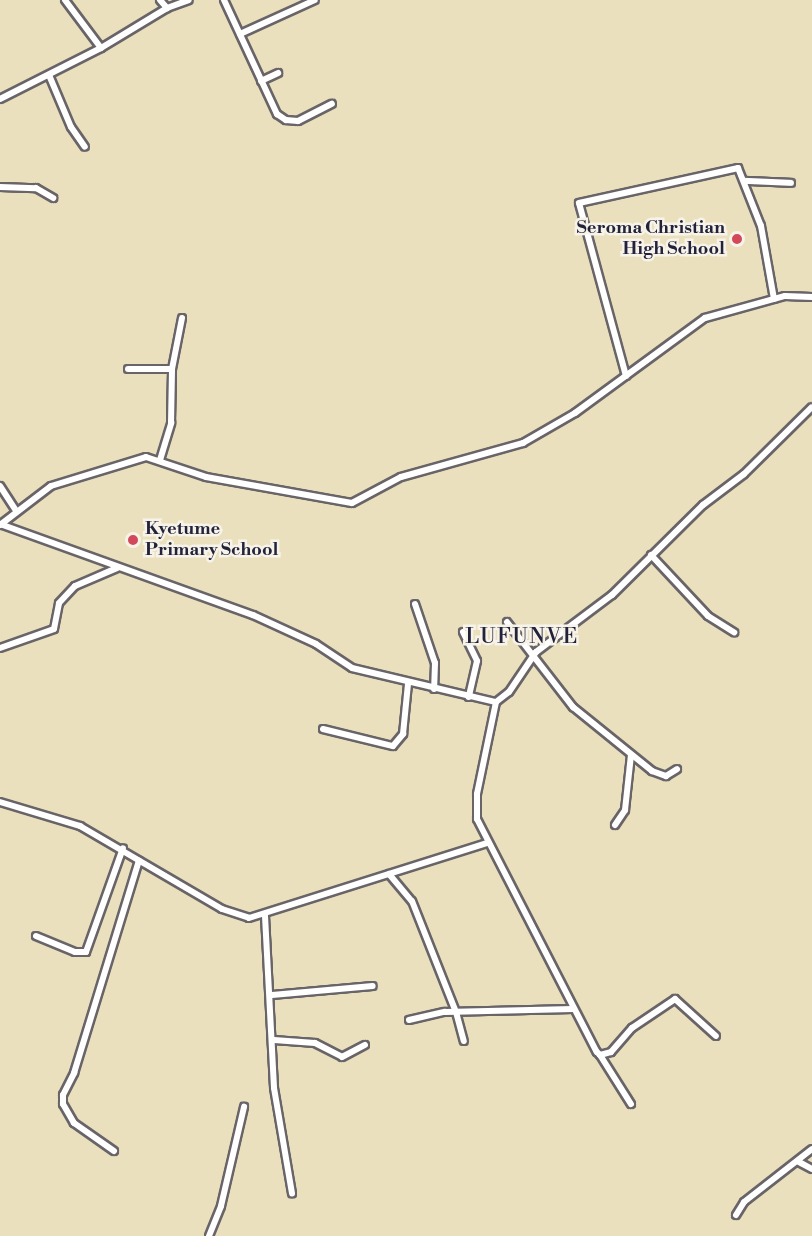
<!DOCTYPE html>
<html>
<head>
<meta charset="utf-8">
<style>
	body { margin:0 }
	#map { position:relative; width:812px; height:1236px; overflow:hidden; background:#eae0bd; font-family:"Libre Bodoni",serif }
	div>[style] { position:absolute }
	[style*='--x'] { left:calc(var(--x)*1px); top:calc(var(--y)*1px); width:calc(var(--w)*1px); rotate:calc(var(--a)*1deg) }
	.roads { filter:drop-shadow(2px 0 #686468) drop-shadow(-2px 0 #686468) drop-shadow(0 2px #686468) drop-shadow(0 -2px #686468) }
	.street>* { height:6px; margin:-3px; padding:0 3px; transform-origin:3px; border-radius:3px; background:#fff }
	.dots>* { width:16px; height:16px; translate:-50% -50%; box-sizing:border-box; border:3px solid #f7f3e8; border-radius:50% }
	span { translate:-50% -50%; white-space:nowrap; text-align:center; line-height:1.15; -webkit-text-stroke:5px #f7f3e8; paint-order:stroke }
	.poi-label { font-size:18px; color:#22223b; font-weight:700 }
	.right { translate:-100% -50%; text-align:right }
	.left { translate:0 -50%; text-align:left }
	.quarter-label { font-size:21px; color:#22223b; letter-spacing:1.5px }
</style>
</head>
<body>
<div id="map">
	<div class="roads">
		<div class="street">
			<i style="--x:65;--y:0;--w:60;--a:53.1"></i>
			<i style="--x:160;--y:0;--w:11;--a:49"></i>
			<i style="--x:224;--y:0;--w:126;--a:65.1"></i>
			<i style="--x:277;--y:114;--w:11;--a:34"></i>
			<i style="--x:286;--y:120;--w:12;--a:5"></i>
			<i style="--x:298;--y:121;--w:38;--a:-27"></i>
			<i style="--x:240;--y:34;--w:82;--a:-24.4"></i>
			<i style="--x:49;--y:75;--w:56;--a:67.1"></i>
			<i style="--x:71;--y:127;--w:24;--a:55"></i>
			<i style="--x:261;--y:81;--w:19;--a:-25"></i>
			<i style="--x:0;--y:99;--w:113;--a:-26.8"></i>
			<i style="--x:101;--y:48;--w:77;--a:-31.2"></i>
			<i style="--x:167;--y:8;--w:23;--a:-20"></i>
			<i style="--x:746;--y:181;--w:45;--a:2.5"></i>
			<i style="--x:0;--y:187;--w:36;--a:2"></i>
			<i style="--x:36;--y:188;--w:20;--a:30"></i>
			<i style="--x:128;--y:369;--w:44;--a:0"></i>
			<i style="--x:626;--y:376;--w:179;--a:-105.2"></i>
			<i style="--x:579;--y:203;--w:163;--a:-12.4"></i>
			<i style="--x:738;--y:168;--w:62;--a:68.4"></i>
			<i style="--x:761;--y:226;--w:74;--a:79.9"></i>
			<i style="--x:160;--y:460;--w:39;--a:-73"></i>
			<i style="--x:171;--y:423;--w:54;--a:-88.9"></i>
			<i style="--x:172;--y:369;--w:52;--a:-78.9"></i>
			<i style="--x:0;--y:486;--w:30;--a:57"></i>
			<i style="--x:0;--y:524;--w:269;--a:19.8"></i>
			<i style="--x:253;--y:615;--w:69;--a:24.7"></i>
			<i style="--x:316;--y:644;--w:43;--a:33.7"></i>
			<i style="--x:352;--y:668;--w:148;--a:13.3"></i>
			<i style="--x:496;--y:702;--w:16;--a:-38"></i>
			<i style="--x:509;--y:692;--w:48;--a:-56"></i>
			<i style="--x:536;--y:652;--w:95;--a:-36.9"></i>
			<i style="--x:612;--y:595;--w:128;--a:-44.7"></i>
			<i style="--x:703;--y:505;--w:51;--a:-37.1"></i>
			<i style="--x:744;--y:474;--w:95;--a:-44.6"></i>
			<i style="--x:0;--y:525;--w:64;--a:-37.4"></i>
			<i style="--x:51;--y:486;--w:99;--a:-17"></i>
			<i style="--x:146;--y:457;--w:63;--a:18.4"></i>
			<i style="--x:206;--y:477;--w:148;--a:10.1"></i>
			<i style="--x:352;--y:503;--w:55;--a:-28"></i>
			<i style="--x:401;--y:477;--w:127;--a:-15.6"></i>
			<i style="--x:523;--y:443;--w:60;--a:-30"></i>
			<i style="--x:575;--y:413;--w:161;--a:-36.2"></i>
			<i style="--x:705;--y:318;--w:83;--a:-15.4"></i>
			<i style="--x:785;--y:296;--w:27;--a:2"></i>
			<i style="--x:651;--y:555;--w:83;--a:46.9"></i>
			<i style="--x:708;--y:616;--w:31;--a:32"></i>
			<i style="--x:415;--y:604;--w:62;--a:71.3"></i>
			<i style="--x:435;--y:663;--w:26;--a:92"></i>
			<i style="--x:507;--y:622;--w:108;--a:52.2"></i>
			<i style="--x:573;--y:707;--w:102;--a:39"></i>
			<i style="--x:652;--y:771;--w:15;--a:20"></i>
			<i style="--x:666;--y:776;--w:13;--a:-32"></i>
			<i style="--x:463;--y:632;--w:32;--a:64"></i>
			<i style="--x:477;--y:661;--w:37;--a:103"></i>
			<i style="--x:0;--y:648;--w:57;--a:-19.4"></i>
			<i style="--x:54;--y:629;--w:26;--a:-79"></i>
			<i style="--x:59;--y:603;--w:23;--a:-47"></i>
			<i style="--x:75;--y:586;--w:46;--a:-23.2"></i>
			<i style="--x:496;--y:702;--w:94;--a:101.7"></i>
			<i style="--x:477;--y:794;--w:25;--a:90"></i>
			<i style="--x:477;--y:819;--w:262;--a:62.8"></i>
			<i style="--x:597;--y:1052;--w:4;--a:45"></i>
			<i style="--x:600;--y:1055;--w:11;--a:-15"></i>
			<i style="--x:611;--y:1052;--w:32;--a:-49"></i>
			<i style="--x:632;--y:1028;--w:52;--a:-34"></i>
			<i style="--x:675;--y:999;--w:55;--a:42.1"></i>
			<i style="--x:323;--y:729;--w:72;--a:13.7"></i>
			<i style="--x:393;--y:746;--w:16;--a:-50"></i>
			<i style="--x:403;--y:734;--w:50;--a:-84.3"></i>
			<i style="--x:0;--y:802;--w:84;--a:16.7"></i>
			<i style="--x:80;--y:826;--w:164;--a:30.3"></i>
			<i style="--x:222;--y:909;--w:28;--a:18"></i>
			<i style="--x:249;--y:918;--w:250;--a:-17.5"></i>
			<i style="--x:615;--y:825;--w:18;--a:-56"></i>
			<i style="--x:625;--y:810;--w:55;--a:-83.8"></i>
			<i style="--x:389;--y:874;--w:35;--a:50"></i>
			<i style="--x:412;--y:901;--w:119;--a:68.4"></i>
			<i style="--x:456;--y:1012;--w:30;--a:75"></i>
			<i style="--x:265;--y:916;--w:172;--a:87"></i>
			<i style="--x:274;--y:1088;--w:107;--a:80.3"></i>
			<i style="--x:36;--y:936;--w:42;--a:22.3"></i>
			<i style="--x:75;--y:952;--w:11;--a:0"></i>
			<i style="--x:86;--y:952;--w:110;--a:-70.4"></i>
			<i style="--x:272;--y:995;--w:101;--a:-5.1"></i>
			<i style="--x:409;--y:1020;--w:37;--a:-13"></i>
			<i style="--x:445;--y:1012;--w:128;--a:-1.3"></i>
			<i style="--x:274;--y:1040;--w:41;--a:4.2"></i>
			<i style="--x:315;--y:1043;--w:30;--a:27"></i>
			<i style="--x:342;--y:1057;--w:26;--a:-28"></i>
			<i style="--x:600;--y:1055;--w:58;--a:57.7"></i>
			<i style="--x:114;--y:1151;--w:49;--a:-145"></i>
			<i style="--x:74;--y:1123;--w:22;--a:-120"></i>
			<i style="--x:63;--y:1104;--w:9;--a:-90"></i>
			<i style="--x:63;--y:1095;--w:25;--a:-63"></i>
			<i style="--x:74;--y:1073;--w:222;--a:-73"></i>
			<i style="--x:799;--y:1162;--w:15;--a:28"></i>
			<i style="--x:736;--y:1215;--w:15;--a:-58"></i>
			<i style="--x:744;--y:1202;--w:86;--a:-37.9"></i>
			<i style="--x:209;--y:1236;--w:32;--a:-68"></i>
			<i style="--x:221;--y:1206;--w:102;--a:-76.9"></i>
		</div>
	</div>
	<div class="dots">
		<i style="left:737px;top:239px;background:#d1495b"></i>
		<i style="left:133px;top:540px;background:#d1495b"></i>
	</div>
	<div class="poi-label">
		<span class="right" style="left:725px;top:239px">Seroma Christian<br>High School</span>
		<span class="left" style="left:145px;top:540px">Kyetume<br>Primary School</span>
	</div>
	<div class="quarter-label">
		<span style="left:522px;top:637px">LUFUNVE</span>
	</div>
</div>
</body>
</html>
